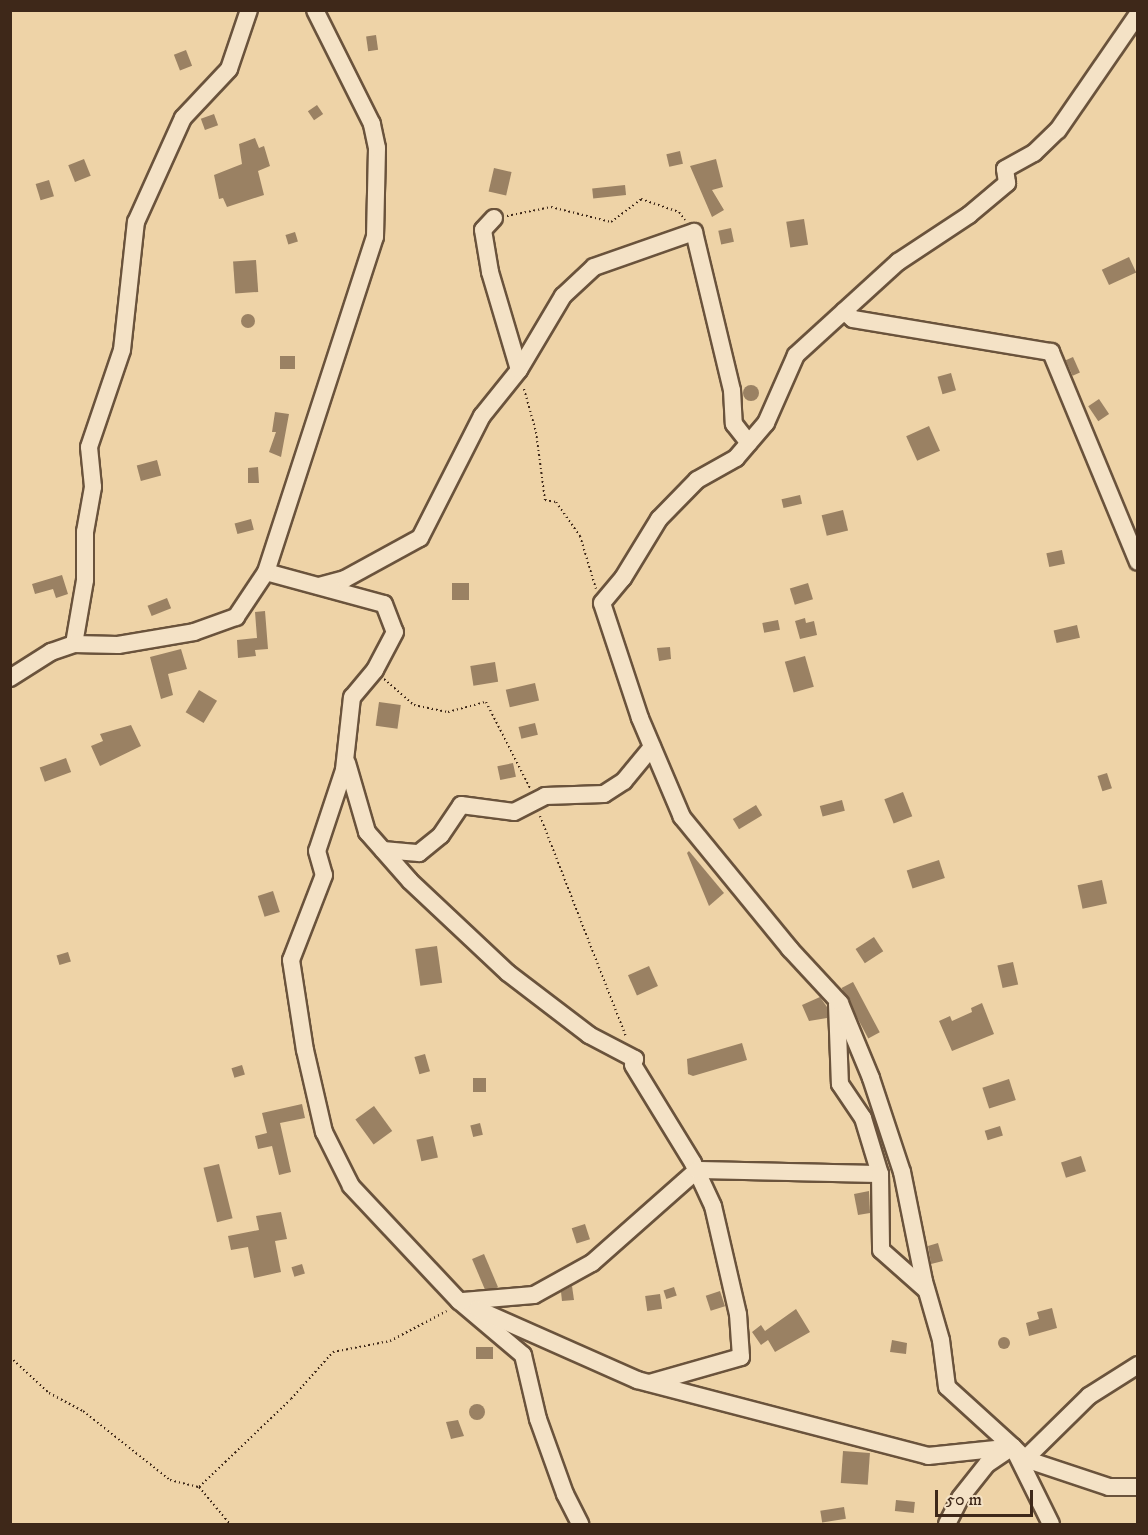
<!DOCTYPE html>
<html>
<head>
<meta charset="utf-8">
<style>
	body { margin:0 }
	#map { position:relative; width:1148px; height:1535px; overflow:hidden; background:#eed3a7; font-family:"IM FELL DW Pica",serif }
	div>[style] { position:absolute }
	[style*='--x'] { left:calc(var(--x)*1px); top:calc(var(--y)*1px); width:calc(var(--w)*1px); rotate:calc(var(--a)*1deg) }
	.building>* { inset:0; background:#9a8163; transform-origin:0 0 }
	.round { border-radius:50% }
	.path>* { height:2px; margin-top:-1px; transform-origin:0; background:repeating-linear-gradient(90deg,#3e2819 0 1.5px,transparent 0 4.5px) }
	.roads { filter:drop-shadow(2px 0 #6a533c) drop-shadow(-2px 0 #6a533c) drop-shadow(0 2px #6a533c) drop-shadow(0 -2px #6a533c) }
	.minor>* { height:16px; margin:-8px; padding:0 8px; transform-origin:8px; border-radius:8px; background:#f4e2c6 }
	span { translate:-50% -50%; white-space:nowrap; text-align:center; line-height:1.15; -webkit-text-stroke:4.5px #f4e2c6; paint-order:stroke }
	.frame { position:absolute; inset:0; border:12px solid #3e2819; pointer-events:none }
	.scale { position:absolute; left:935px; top:1490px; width:98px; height:27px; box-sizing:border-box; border:3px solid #3e2819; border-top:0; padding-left:8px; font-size:18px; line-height:21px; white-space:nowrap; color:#3e2819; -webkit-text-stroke:4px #f4e2c6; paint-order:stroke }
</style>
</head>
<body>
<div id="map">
	<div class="building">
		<i style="left:376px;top:35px;width:15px;height:10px;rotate:82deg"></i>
		<i style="left:186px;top:50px;width:17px;height:13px;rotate:69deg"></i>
		<i style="left:317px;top:105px;width:11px;height:11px;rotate:56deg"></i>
		<i style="left:214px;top:114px;width:12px;height:14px;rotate:70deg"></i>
		<i style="clip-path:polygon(255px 138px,259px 148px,264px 146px,270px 166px,258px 171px,264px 195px,227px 207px,223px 198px,219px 199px,214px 175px,242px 164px,239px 144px)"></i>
		<i style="left:680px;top:151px;width:13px;height:14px;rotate:77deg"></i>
		<i style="left:84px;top:159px;width:18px;height:17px;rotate:68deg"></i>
		<i style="clip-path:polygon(716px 159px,723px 187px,712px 190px,724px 210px,712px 217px,690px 166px)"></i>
		<i style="left:494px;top:168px;width:18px;height:24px;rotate:13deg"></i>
		<i style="left:49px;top:180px;width:17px;height:14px;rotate:73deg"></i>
		<i style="left:625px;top:185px;width:10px;height:33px;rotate:84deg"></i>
		<i style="left:804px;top:219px;width:26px;height:18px;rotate:81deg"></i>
		<i style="left:731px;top:228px;width:14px;height:13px;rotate:78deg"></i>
		<i style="left:295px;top:232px;width:10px;height:10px;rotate:73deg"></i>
		<i style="left:1129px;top:257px;width:17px;height:30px;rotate:65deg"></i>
		<i style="left:256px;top:260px;width:32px;height:23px;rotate:86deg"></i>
		<i class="round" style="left:241px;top:314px;width:14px;height:14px"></i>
		<i style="left:295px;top:356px;width:13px;height:15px;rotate:90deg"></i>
		<i style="left:1073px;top:357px;width:17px;height:8px;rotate:66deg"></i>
		<i style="left:951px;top:373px;width:18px;height:14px;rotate:74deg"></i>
		<i class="round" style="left:743px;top:385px;width:16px;height:16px"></i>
		<i style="left:1099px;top:399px;width:18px;height:13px;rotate:56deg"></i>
		<i style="clip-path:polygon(275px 412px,289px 414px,281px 457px,269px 452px,276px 432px,272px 432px)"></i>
		<i style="left:929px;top:426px;width:27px;height:25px;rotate:66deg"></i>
		<i style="left:157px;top:460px;width:16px;height:21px;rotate:75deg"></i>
		<i style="clip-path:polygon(258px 467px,259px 483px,248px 483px,248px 468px)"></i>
		<i style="left:800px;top:495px;width:9px;height:19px;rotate:77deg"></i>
		<i style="left:843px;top:510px;width:21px;height:22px;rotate:76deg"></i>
		<i style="left:251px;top:519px;width:11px;height:17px;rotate:75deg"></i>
		<i style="left:1062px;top:550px;width:14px;height:16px;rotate:78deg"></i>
		<i style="clip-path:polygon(62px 575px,68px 594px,56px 598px,53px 589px,35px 594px,32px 584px)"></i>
		<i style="left:452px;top:583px;width:17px;height:17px"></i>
		<i style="left:808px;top:583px;width:17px;height:19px;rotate:73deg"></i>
		<i style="left:167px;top:598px;width:11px;height:21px;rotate:68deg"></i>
		<i style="clip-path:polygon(265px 611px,268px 649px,255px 650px,256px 656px,238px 658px,237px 640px,257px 638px,255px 612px)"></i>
		<i style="clip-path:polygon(805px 618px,806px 623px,814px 621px,817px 635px,800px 639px,795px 621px)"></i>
		<i style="left:778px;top:620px;width:10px;height:16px;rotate:79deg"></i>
		<i style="left:1077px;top:625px;width:13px;height:24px;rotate:77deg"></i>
		<i style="clip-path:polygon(670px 647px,671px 659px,659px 661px,657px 648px)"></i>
		<i style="clip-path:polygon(181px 649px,187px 669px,168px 674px,173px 695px,161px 699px,150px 657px)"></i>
		<i style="left:805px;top:656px;width:32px;height:21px;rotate:74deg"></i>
		<i style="left:495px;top:662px;width:20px;height:25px;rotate:81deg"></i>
		<i style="left:535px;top:683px;width:18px;height:30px;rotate:77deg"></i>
		<i style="left:199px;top:690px;width:21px;height:26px;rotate:31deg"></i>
		<i style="left:379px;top:702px;width:22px;height:24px;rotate:8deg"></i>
		<i style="left:535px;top:723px;width:12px;height:17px;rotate:76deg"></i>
		<i style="clip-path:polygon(131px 725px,141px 746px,100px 766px,91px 746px,103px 741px,100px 734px)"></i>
		<i style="left:66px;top:758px;width:15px;height:28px;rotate:70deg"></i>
		<i style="left:513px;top:763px;width:14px;height:16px;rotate:78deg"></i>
		<i style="left:1107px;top:773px;width:16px;height:10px;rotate:72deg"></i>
		<i style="left:903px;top:792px;width:26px;height:20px;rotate:69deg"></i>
		<i style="left:842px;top:800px;width:11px;height:23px;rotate:75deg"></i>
		<i style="left:756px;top:805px;width:12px;height:27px;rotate:59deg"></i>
		<i style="clip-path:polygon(689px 851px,724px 893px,709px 906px,687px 853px)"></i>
		<i style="left:939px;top:860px;width:19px;height:34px;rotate:72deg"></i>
		<i style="left:1102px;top:880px;width:24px;height:25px;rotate:78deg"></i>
		<i style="left:273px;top:891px;width:22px;height:16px;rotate:72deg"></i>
		<i style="left:874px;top:937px;width:17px;height:22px;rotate:57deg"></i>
		<i style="left:437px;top:946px;width:37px;height:22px;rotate:82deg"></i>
		<i style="left:68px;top:952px;width:10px;height:12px;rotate:73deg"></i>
		<i style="left:1013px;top:962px;width:23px;height:16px;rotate:77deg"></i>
		<i style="left:649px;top:966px;width:22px;height:23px;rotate:66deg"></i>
		<i style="left:853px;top:982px;width:57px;height:13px;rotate:62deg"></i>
		<i style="clip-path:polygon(820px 997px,827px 1007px,827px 1018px,809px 1021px,802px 1005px)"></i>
		<i style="clip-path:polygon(982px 1003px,994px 1034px,952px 1051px,939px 1021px,950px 1016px,952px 1021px,972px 1012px,971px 1008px)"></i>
		<i style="clip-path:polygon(742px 1043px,747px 1060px,693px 1076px,688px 1074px,687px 1059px)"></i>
		<i style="left:425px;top:1054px;width:18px;height:11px;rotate:74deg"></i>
		<i style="left:242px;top:1065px;width:10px;height:11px;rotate:73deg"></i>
		<i style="left:473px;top:1078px;width:13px;height:14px"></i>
		<i style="left:1009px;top:1079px;width:22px;height:28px;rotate:72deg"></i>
		<i style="clip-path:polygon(302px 1104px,305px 1118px,280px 1123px,291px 1172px,279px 1175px,272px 1146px,258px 1149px,255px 1136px,267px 1133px,262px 1113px)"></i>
		<i style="left:374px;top:1106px;width:31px;height:23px;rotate:54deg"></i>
		<i style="left:480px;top:1123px;width:12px;height:10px;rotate:76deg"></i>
		<i style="left:1000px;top:1126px;width:10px;height:16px;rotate:73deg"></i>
		<i style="left:433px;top:1136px;width:22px;height:17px;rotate:77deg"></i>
		<i style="left:1081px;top:1156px;width:16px;height:21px;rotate:72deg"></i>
		<i style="left:219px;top:1164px;width:56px;height:16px;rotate:76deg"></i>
		<i style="clip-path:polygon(869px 1191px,870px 1213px,858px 1215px,854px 1194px)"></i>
		<i style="clip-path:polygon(281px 1212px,287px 1239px,275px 1241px,281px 1272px,254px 1278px,248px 1247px,231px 1250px,228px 1236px,259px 1230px,256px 1216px)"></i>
		<i style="left:585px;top:1224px;width:16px;height:14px;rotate:72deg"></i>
		<i style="clip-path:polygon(938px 1243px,943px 1261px,931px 1264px,928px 1246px)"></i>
		<i style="left:484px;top:1254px;width:36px;height:13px;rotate:67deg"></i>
		<i style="left:302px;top:1264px;width:10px;height:11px;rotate:73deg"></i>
		<i style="clip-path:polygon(572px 1286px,574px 1300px,562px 1301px,561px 1292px)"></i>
		<i style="left:674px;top:1287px;width:9px;height:11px;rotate:72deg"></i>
		<i style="left:720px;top:1291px;width:16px;height:15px;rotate:72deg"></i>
		<i style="left:660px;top:1294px;width:15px;height:15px;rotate:82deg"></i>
		<i style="clip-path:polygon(1052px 1308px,1057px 1328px,1029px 1336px,1026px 1323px,1039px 1319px,1037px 1312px)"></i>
		<i style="clip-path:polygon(796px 1309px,810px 1332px,775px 1352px,768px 1340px,761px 1345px,752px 1332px,761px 1325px,765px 1331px)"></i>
		<i class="round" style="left:998px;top:1337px;width:12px;height:12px"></i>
		<i style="clip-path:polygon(892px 1340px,907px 1343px,906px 1354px,890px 1352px)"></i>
		<i style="left:476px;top:1347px;width:17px;height:12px"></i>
		<i class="round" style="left:469px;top:1404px;width:16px;height:16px"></i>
		<i style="clip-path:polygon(458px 1420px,464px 1436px,451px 1439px,446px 1422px)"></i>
		<i style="left:843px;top:1451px;width:27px;height:32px;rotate:4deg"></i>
		<i style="left:896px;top:1500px;width:19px;height:11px;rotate:6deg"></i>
		<i style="left:844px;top:1507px;width:12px;height:24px;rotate:81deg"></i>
	</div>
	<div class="path">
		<i style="--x:507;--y:216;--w:45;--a:-11.6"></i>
		<i style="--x:551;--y:207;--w:62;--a:14"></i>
		<i style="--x:611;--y:222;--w:38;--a:-37"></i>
		<i style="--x:641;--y:199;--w:40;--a:18.9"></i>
		<i style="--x:679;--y:212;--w:10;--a:53"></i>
		<i style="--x:524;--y:389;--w:45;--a:74.4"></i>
		<i style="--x:536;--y:432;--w:69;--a:82.5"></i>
		<i style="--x:545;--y:500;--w:11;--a:10"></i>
		<i style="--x:556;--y:502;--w:42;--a:54.8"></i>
		<i style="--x:580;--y:536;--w:55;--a:73.2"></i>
		<i style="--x:384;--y:679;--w:40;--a:41"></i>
		<i style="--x:414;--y:705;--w:35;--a:12"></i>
		<i style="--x:448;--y:712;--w:39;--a:-15"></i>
		<i style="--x:486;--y:702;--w:97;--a:62.9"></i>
		<i style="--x:540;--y:816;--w:237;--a:68.7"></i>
		<i style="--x:10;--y:1357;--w:53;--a:42.7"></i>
		<i style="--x:49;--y:1393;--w:38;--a:28"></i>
		<i style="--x:83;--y:1411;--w:111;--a:38.4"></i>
		<i style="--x:170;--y:1480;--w:30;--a:14"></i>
		<i style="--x:199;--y:1487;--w:127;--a:-43.7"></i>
		<i style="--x:291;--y:1399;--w:63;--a:-48.2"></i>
		<i style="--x:333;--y:1352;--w:58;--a:-10.9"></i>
		<i style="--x:390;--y:1341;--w:64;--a:-27.8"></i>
		<i style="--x:199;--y:1487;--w:48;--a:50"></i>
	</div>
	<div class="roads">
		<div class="minor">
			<i style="--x:494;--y:218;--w:16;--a:133"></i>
			<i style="--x:483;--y:230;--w:43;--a:80.5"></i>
			<i style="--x:490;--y:272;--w:102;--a:73.5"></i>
			<i style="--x:844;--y:311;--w:12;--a:42"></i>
			<i style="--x:853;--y:319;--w:201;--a:9.5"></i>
			<i style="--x:1051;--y:352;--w:227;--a:67.5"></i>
			<i style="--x:266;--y:572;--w:122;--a:15.2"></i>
			<i style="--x:384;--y:604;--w:30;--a:69"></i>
			<i style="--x:395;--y:632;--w:43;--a:117.8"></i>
			<i style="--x:375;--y:670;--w:35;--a:130"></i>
			<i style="--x:352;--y:697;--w:73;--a:96.3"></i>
			<i style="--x:344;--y:770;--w:85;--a:108.4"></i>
			<i style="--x:317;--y:851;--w:25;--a:74"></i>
			<i style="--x:324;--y:875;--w:91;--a:111.2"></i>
			<i style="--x:291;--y:960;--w:91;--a:81.2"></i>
			<i style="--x:305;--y:1050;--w:84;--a:77"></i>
			<i style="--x:324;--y:1132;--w:60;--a:63.4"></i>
			<i style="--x:351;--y:1186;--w:158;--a:46.8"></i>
			<i style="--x:459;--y:1301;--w:84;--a:40.2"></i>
			<i style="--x:523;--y:1355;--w:66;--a:76.8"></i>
			<i style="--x:538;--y:1419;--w:80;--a:70.2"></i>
			<i style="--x:565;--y:1494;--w:34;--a:63"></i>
			<i style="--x:319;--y:586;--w:27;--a:-15"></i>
			<i style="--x:345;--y:579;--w:85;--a:-28.7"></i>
			<i style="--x:420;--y:538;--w:137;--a:-63.1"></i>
			<i style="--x:482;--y:416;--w:59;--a:-51.2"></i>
			<i style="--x:519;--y:370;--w:86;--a:-59.3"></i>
			<i style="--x:563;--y:296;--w:42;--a:-43.1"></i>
			<i style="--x:594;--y:267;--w:106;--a:-19.3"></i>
			<i style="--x:694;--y:232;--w:163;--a:76.5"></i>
			<i style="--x:732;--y:390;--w:34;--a:87"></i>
			<i style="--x:734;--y:424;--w:24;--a:52"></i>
			<i style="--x:74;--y:644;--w:65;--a:-80.2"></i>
			<i style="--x:85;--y:580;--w:48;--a:-90"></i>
			<i style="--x:85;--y:532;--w:46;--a:-79.9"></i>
			<i style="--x:93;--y:487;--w:40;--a:-95.7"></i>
			<i style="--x:89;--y:447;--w:102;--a:-71.2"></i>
			<i style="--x:122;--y:350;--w:129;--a:-83.8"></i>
			<i style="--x:136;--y:222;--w:114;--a:-65.7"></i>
			<i style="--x:183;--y:118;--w:67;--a:-46.8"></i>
			<i style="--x:229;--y:69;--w:62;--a:-71.3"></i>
			<i style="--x:10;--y:678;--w:49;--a:-32.4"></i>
			<i style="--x:51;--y:652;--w:24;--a:-19"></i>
			<i style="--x:74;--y:644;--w:44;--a:1.3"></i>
			<i style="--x:118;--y:645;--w:77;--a:-9.7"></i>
			<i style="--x:194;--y:632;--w:45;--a:-19.7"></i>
			<i style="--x:236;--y:617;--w:54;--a:-56.3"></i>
			<i style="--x:266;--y:572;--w:352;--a:-72"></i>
			<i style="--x:375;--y:237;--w:89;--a:-88.7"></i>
			<i style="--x:377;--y:148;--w:25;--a:-102"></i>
			<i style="--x:372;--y:124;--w:127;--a:-116.6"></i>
			<i style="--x:347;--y:763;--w:72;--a:73.8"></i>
			<i style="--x:367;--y:832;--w:65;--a:48.7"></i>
			<i style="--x:410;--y:881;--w:134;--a:43.2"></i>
			<i style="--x:508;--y:973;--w:102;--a:37.4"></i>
			<i style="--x:589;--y:1035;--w:52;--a:27.6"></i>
			<i style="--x:635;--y:1059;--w:6;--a:108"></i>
			<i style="--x:633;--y:1065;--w:115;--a:58.5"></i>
			<i style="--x:693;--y:1163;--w:47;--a:65.1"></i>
			<i style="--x:713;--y:1206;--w:111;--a:77"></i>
			<i style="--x:738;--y:1314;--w:43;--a:86"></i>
			<i style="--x:741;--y:1357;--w:95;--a:164.1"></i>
			<i style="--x:383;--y:850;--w:36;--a:5"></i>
			<i style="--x:419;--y:853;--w:28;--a:-39"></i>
			<i style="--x:441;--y:835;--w:36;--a:-56"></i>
			<i style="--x:461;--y:805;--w:53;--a:7.5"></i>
			<i style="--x:514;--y:812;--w:35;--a:-27"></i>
			<i style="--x:545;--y:796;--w:59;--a:-1.9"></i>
			<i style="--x:604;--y:794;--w:24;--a:-33"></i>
			<i style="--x:624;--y:781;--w:44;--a:-50.5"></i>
			<i style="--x:837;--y:1004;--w:80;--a:87.9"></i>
			<i style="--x:840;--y:1084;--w:41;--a:55.9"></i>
			<i style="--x:863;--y:1118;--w:59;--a:73.1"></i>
			<i style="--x:463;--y:1301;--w:71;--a:-4.8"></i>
			<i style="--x:534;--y:1295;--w:66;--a:-28.9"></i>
			<i style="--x:592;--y:1263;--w:140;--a:-41.5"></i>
			<i style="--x:697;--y:1170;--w:183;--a:1.3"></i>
			<i style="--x:880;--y:1174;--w:76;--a:89.2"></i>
			<i style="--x:881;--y:1250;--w:60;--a:41.6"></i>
			<i style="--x:477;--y:1309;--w:175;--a:23.9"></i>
			<i style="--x:637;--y:1380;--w:301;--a:14.6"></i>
			<i style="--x:928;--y:1456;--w:85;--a:-6"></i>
			<i style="--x:1013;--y:1447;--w:17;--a:45"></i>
			<i style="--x:1025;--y:1459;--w:89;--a:18.4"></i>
			<i style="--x:1109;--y:1487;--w:29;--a:0"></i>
			<i style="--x:1025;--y:1459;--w:90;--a:-44.5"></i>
			<i style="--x:1089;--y:1396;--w:58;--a:-32.3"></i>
			<i style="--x:947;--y:1524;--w:29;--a:-63"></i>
			<i style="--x:960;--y:1498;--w:43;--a:-51.5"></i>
			<i style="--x:987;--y:1464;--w:25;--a:-34"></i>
			<i style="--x:1051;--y:1524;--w:86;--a:-116.3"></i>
			<i style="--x:1013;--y:1447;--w:89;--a:-137.7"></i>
			<i style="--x:947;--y:1387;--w:47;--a:-97.3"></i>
			<i style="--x:941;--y:1340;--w:61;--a:-106.1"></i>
			<i style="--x:924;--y:1281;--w:111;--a:-101.4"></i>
			<i style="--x:902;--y:1172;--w:99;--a:-108.3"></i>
			<i style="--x:871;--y:1078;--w:81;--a:-112.5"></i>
			<i style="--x:840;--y:1003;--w:74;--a:-132.8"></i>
			<i style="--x:790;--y:949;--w:171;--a:-129.3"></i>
			<i style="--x:682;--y:817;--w:108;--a:-113"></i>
			<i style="--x:640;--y:718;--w:121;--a:-108.3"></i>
			<i style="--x:602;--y:603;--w:33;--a:-50"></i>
			<i style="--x:623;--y:578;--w:69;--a:-58.6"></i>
			<i style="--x:659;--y:519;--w:54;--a:-45.7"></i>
			<i style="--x:697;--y:480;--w:45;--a:-29.4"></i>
			<i style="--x:736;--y:458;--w:46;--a:-49.4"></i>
			<i style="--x:766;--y:423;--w:74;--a:-66.2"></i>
			<i style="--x:796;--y:355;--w:138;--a:-42.4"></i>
			<i style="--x:898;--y:262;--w:85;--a:-33.5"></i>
			<i style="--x:969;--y:215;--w:50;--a:-40.1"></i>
			<i style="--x:1007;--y:183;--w:14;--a:-98"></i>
			<i style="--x:1005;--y:169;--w:33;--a:-29"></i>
			<i style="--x:1034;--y:153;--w:33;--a:-44"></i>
			<i style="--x:1058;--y:130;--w:141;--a:-55.4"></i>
		</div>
	</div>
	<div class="frame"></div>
	<div class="scale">50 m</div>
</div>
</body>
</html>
